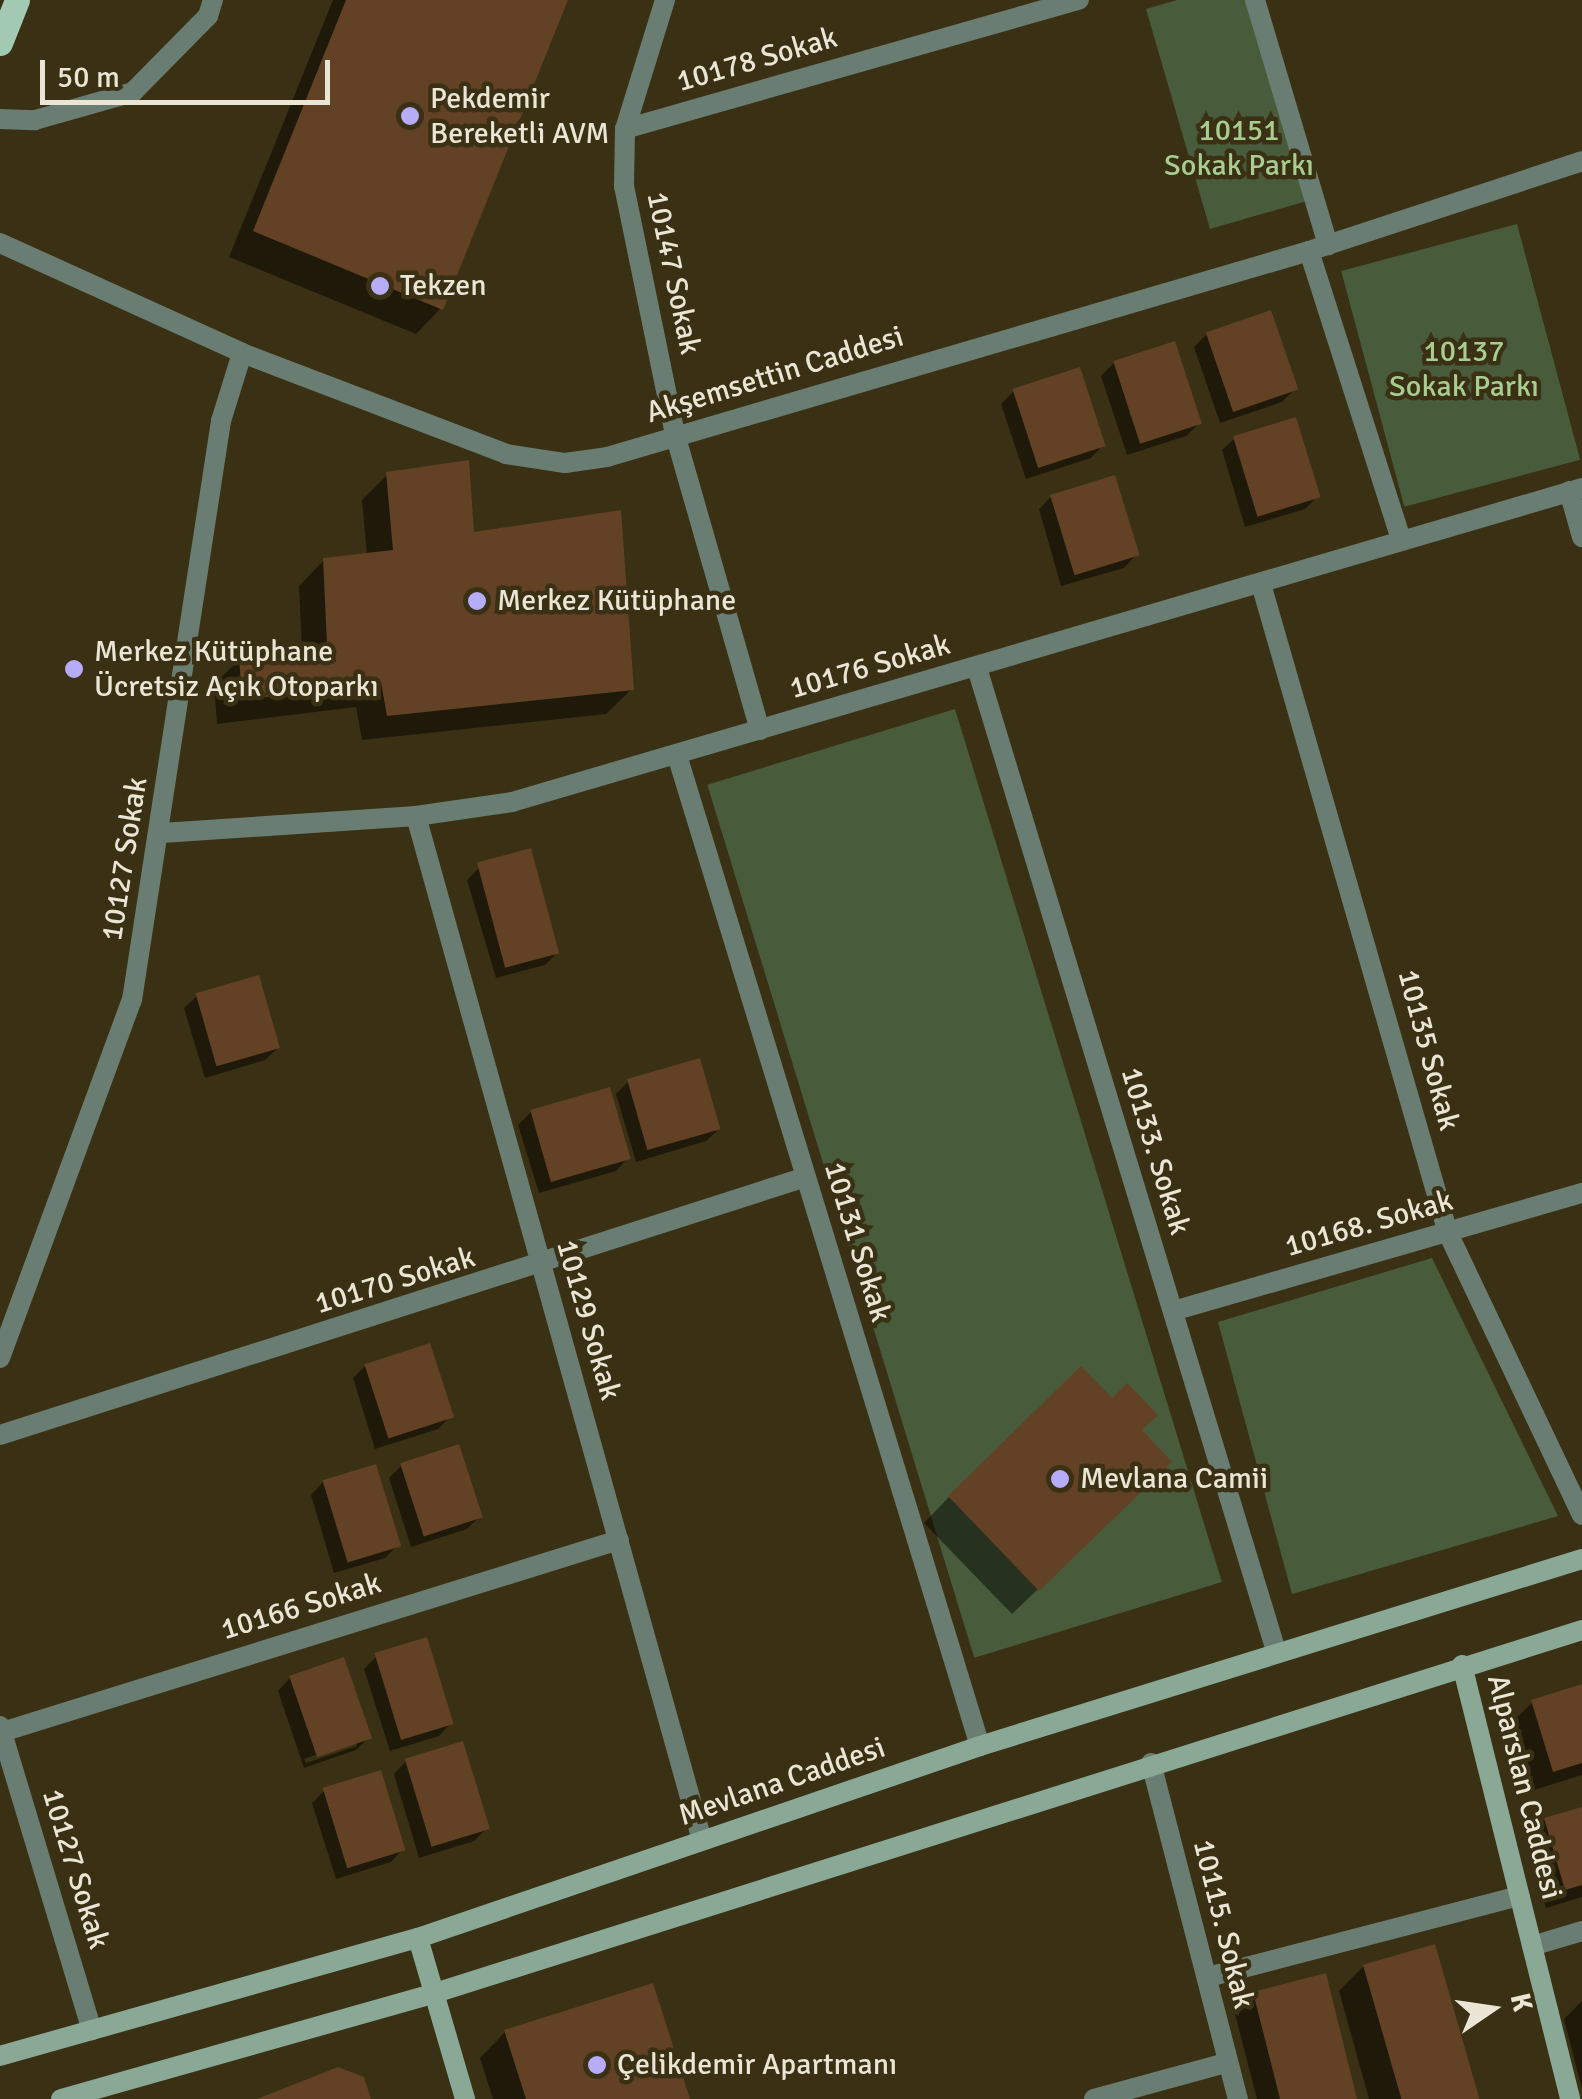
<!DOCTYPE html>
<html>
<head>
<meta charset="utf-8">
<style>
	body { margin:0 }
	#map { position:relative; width:1582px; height:2099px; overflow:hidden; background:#3a3014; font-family:Signika,sans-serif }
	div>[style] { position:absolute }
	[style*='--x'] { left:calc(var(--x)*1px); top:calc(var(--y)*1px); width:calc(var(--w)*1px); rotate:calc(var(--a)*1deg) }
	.green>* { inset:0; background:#485c3b; transform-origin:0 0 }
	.shadow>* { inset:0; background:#0007 }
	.building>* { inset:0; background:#624125; transform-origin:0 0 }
	.lane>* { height:20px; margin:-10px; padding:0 10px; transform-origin:10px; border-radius:10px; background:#6a7d72 }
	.street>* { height:20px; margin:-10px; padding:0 10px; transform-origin:10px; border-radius:10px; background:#6a7d72 }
	.secondary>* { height:20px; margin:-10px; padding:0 10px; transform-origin:10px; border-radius:10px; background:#8aa896 }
	.primary>* { height:25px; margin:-12.5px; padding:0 12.5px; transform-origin:12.5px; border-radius:12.5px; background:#a2c9b2 }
	.dots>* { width:28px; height:28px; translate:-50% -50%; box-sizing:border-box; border:5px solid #3a3014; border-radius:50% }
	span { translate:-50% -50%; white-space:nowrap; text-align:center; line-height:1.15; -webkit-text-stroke:9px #3a3014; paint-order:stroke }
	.street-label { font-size:30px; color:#ebe5d5 }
	.poi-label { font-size:30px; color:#ebe5d5 }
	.left { translate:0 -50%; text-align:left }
	.park-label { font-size:30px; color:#a8cd90 }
	.north { position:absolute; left:1442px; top:1959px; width:100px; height:100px; -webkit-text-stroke:8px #3a3014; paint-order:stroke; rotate:77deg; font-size:28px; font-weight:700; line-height:40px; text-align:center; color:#ebe5d5 }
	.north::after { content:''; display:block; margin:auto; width:35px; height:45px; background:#ebe5d5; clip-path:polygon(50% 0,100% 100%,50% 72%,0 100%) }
	.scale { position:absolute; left:40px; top:60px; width:290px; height:45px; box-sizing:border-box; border:5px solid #ebe5d5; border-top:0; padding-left:12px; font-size:30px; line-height:35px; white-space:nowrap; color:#ebe5d5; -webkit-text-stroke:8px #3a3014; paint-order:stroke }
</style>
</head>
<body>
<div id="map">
	<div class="green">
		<i style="clip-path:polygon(1177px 0,1247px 0,1307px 201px,1210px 229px,1146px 9px)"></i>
		<i style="left:1517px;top:224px;width:244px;height:182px;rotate:75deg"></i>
		<i style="left:955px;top:709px;width:913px;height:259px;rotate:73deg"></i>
		<i style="clip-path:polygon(1432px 1258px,1558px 1516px,1292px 1594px,1218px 1322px)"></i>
	</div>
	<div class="shadow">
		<i style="clip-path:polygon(333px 0,566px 0,441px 308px,416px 334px,229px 257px)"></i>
		<i style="clip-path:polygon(1207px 334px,1295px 389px,1282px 402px,1220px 423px,1194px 347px)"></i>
		<i style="clip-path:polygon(1114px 363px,1199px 424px,1186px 436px,1127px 455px,1101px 376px)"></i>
		<i style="clip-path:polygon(1014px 391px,1103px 445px,1091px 458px,1026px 479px,1001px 404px)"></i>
		<i style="clip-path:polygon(1235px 438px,1317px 497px,1305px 509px,1245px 527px,1222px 450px)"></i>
		<i style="clip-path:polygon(388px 474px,471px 535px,632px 689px,606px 714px,362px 740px,356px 707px,217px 724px,214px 684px,240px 659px,302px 651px,299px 586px,324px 560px,367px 555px,362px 500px)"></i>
		<i style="clip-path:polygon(1051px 497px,1136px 555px,1124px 568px,1061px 586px,1039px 509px)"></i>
		<i style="clip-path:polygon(479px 868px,557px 953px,545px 965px,496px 978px,467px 880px)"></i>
		<i style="clip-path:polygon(197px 996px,278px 1048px,265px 1060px,205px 1078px,184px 1008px)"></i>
		<i style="clip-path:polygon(628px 1082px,719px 1129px,706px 1141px,636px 1162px,616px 1094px)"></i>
		<i style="clip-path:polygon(531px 1112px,628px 1158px,616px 1171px,539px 1193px,518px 1125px)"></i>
		<i style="clip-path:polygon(366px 1365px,451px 1416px,438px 1429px,375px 1449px,353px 1378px)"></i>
		<i style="clip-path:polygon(1112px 1402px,1139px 1430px,1144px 1487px,1012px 1614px,924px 1523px,949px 1497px)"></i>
		<i style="clip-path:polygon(401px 1466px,480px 1516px,467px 1529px,411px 1547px,389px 1478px)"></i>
		<i style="clip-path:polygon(323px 1482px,398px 1545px,385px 1558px,334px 1573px,311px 1495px)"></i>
		<i style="clip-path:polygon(377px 1656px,451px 1723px,439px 1736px,390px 1751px,364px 1669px)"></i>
		<i style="clip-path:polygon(evenodd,290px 1678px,369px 1737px,356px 1750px,304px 1768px,278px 1691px,290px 1678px,357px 1740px,357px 1746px,306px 1763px,304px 1759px,357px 1740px)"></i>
		<i style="clip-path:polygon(1582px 1687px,1582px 1775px,1534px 1790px,1513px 1721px,1533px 1702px)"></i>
		<i style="clip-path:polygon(406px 1761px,487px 1828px,474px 1841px,419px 1858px,394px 1774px)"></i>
		<i style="clip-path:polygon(325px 1790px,403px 1849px,391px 1862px,336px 1879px,312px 1803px)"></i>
		<i style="clip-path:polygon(1582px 1810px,1582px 1897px,1546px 1908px,1526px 1840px,1545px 1820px)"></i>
		<i style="clip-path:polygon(1364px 1966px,1476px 2099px,1369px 2099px,1339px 1991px)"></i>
		<i style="clip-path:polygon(1255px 1994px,1355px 2099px,1257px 2099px,1235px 2014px)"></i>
		<i style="clip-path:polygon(1582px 2001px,1582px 2089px,1564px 2019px)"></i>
		<i style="clip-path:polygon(505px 2032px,688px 2099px,493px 2099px,480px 2058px)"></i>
	</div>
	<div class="building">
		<i style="clip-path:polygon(346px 0,568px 0,443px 310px,253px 231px)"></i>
		<i style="left:1271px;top:310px;width:84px;height:69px;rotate:71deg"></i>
		<i style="left:1175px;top:341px;width:87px;height:65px;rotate:72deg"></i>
		<i style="left:1080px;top:367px;width:83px;height:71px;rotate:72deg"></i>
		<i style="left:1296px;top:417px;width:84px;height:66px;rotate:73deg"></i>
		<i style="clip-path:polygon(469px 460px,474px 532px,621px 510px,634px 690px,387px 716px,381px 682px,242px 700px,239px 656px,327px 645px,323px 558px,393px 550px,386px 472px)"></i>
		<i style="left:1115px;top:475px;width:84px;height:68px;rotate:73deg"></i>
		<i style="left:531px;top:848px;width:109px;height:56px;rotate:75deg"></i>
		<i style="left:259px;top:975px;width:76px;height:66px;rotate:74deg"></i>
		<i style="left:700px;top:1058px;width:74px;height:76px;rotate:74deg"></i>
		<i style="left:610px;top:1087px;width:75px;height:83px;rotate:74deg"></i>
		<i style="left:430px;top:1343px;width:78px;height:69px;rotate:72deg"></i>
		<i style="clip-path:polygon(1081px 1366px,1112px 1398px,1127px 1383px,1158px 1415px,1142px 1430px,1172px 1462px,1039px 1591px,948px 1496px)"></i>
		<i style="left:459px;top:1444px;width:77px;height:62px;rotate:72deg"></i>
		<i style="left:376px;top:1464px;width:86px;height:56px;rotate:73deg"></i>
		<i style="left:427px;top:1637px;width:91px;height:55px;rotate:73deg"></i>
		<i style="left:344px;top:1657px;width:86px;height:58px;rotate:71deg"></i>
		<i style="clip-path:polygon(1582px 1684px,1582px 1763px,1553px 1772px,1531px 1700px)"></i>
		<i style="left:463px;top:1741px;width:92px;height:61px;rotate:73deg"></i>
		<i style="left:381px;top:1770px;width:84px;height:61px;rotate:73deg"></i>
		<i style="clip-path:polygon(1582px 1807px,1582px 1885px,1565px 1890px,1544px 1818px)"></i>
		<i style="left:1435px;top:1944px;width:161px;height:75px;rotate:74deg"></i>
		<i style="clip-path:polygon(1326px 1973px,1357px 2099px,1280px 2099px,1253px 1992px)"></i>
		<i style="clip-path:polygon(653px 1983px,690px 2099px,526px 2099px,504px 2030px)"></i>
		<i style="clip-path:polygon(338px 2067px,364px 2077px,371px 2099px,257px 2099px)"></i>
	</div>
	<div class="lane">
		<i style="--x:0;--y:119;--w:35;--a:2"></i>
		<i style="--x:35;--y:120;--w:102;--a:-15.9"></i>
		<i style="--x:133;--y:92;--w:107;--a:-45.4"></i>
		<i style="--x:208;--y:16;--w:17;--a:-73"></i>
	</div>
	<div class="street">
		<i style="--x:665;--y:0;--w:135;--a:107.2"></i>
		<i style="--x:625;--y:129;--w:57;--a:91"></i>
		<i style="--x:624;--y:186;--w:253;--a:78.4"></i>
		<i style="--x:675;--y:434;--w:308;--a:74"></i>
		<i style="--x:1255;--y:0;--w:256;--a:73.4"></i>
		<i style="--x:625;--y:129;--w:472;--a:-15.9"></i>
		<i style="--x:0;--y:243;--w:266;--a:24.4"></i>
		<i style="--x:242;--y:353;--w:283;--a:20.9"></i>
		<i style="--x:506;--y:454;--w:60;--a:8.7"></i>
		<i style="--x:565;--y:463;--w:42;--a:-8.1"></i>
		<i style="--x:607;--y:457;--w:732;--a:-16.35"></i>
		<i style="--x:1309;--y:251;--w:287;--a:-18.2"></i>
		<i style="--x:1309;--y:251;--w:303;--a:72.3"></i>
		<i style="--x:1569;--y:491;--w:48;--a:74.2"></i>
		<i style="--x:1261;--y:584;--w:675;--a:73.93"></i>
		<i style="--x:1448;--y:1233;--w:312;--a:64.6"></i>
		<i style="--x:977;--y:668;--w:1027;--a:73.08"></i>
		<i style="--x:677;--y:755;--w:1036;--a:73"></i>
		<i style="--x:416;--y:816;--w:1063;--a:74.4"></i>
		<i style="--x:162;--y:833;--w:255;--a:-3.8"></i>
		<i style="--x:416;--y:816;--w:97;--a:-8.3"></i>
		<i style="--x:512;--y:802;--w:1115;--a:-16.35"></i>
		<i style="--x:1173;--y:1311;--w:426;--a:-16.1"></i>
		<i style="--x:0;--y:1358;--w:382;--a:-69.8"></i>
		<i style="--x:132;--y:1000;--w:586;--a:-81.26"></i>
		<i style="--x:221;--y:421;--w:71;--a:-72.8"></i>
		<i style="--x:0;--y:1435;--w:846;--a:-17.75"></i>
		<i style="--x:0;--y:1726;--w:318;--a:73.2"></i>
		<i style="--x:2;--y:1732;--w:646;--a:-17.29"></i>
		<i style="--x:1151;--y:1763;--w:347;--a:75.5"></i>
		<i style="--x:1532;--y:1946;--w:52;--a:-16.7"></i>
		<i style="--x:1208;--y:1977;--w:322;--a:-14.6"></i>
		<i style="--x:1094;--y:2099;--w:137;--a:-15.3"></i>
	</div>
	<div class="secondary">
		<i style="--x:1462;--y:1665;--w:447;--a:76"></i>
		<i style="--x:418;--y:1938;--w:168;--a:73.7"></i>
		<i style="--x:0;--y:2056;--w:434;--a:-15.8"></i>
		<i style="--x:418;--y:1938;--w:594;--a:-18.86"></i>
		<i style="--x:980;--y:1746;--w:630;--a:-17.26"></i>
		<i style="--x:61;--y:2099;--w:389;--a:-15.8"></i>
		<i style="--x:435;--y:1993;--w:1203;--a:-17.56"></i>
	</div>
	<div class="primary">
		<i style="--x:0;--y:43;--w:46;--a:-68.4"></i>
	</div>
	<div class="dots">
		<i style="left:410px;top:116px;background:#b6acf8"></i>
		<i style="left:380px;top:286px;background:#b6acf8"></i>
		<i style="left:477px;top:601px;background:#b6acf8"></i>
		<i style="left:74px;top:669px;background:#b6acf8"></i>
		<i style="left:1060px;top:1479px;background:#b6acf8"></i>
		<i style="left:597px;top:2065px;background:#b6acf8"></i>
	</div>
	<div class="street-label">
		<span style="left:757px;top:60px;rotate:-16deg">10178 Sokak</span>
		<span style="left:673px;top:273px;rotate:78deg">10147 Sokak</span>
		<span style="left:775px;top:375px;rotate:-17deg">Akşemsettin Caddesi</span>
		<span style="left:870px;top:667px;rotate:-16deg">10176 Sokak</span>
		<span style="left:125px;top:859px;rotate:-81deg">10127 Sokak</span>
		<span style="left:1428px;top:1050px;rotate:75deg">10135 Sokak</span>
		<span style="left:1155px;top:1151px;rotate:73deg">10133. Sokak</span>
		<span style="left:1369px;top:1224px;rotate:-16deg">10168. Sokak</span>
		<span style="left:857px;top:1242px;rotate:73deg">10131 Sokak</span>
		<span style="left:395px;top:1281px;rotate:-17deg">10170 Sokak</span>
		<span style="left:588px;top:1320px;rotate:74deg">10129 Sokak</span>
		<span style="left:301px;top:1607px;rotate:-17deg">10166 Sokak</span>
		<span style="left:782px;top:1782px;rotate:-19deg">Mevlana Caddesi</span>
		<span style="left:1524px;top:1787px;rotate:76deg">Alparslan Caddesi</span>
		<span style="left:75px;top:1869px;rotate:73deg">10127 Sokak</span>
		<span style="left:1223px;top:1924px;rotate:76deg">10115. Sokak</span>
	</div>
	<div class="poi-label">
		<span class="left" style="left:430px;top:116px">Pekdemir<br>Bereketli AVM</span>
		<span class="left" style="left:400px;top:286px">Tekzen</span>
		<span class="left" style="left:497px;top:601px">Merkez Kütüphane</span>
		<span class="left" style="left:94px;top:669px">Merkez Kütüphane<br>Ücretsiz Açık Otoparkı</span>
		<span class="left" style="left:1080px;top:1479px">Mevlana Camii</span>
		<span class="left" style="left:617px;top:2065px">Çelikdemir Apartmanı</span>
	</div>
	<div class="park-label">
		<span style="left:1239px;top:148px">10151<br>Sokak Parkı</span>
		<span style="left:1464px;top:369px">10137<br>Sokak Parkı</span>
	</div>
	<div class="north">K</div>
	<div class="scale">50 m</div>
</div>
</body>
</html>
